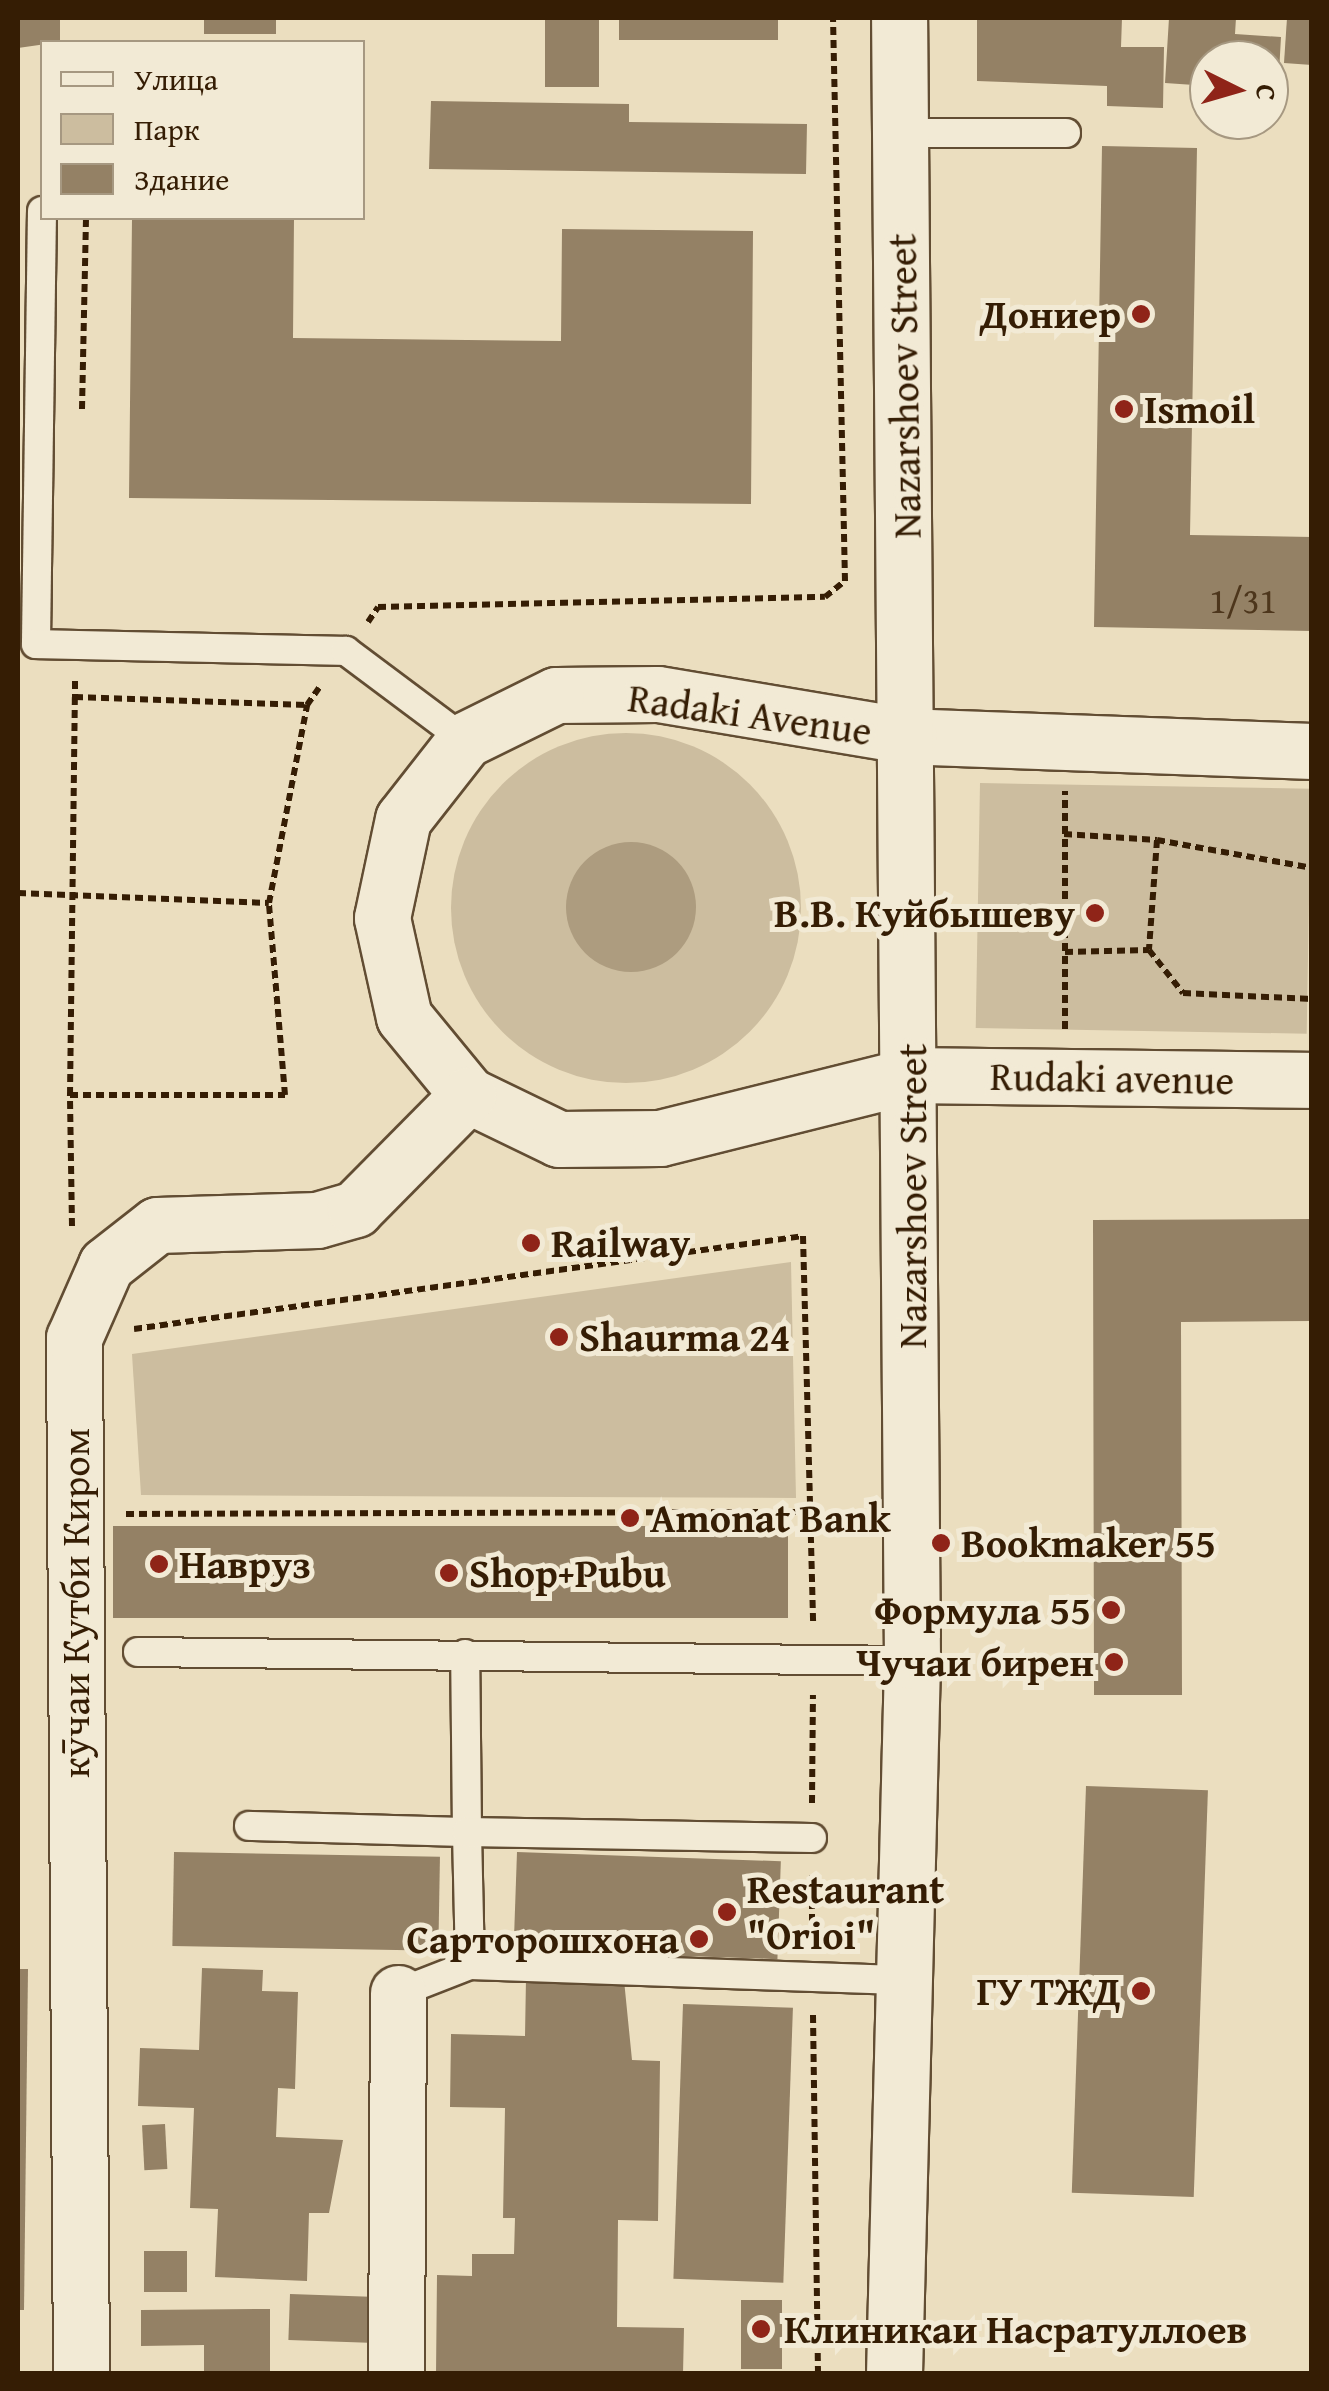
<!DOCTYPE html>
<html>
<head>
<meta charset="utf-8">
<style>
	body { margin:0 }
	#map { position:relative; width:1329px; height:2391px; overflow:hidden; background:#ebdebf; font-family:"Gentium Book Plus",serif }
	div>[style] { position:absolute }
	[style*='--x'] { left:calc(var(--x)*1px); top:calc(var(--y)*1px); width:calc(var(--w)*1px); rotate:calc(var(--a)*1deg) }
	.green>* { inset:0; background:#ccbd9f; transform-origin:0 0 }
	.round { border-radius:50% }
	.water>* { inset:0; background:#ad9c7f }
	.building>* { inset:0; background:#948165; transform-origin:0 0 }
	.path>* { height:6px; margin-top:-3px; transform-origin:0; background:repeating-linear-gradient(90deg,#351d04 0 8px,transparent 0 13px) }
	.roads { filter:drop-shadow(2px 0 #624d33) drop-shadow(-2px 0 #624d33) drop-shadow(0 2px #624d33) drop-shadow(0 -2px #624d33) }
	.service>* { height:28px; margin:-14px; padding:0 14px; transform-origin:14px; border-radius:14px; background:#f2ead5 }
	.minor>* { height:55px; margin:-27.5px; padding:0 27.5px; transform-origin:27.5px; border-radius:27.5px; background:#f2ead5 }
	.dots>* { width:28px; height:28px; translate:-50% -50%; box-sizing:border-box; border:5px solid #f2ead5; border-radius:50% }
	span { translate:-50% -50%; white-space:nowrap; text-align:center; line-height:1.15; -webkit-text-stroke:10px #f2ead5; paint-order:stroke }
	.number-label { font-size:35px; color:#4d361c }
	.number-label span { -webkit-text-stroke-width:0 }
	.poi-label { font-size:40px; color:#351d04; font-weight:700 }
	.right { translate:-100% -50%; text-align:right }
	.left { translate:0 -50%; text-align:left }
	.street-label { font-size:40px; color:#351d04 }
	.frame { position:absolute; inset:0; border:20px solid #351d04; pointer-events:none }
	.legend { position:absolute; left:40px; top:40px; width:325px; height:180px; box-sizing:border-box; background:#f2ead5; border:2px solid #a69881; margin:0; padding:12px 18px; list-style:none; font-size:30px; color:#351d04 }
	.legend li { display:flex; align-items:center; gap:20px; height:50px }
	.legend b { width:50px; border:2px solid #a69881 }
	.north { position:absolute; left:1189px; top:40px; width:100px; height:100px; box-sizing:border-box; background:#f2ead5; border:2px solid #a69881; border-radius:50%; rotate:95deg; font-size:28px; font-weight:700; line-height:40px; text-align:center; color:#351d04 }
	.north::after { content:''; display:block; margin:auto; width:35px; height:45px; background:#8f2418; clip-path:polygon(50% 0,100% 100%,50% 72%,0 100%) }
</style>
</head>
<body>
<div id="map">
	<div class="green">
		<i class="round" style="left:451px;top:733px;width:350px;height:350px"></i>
		<i style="left:980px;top:783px;width:331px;height:245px;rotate:1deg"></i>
		<i style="clip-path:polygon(791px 1262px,796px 1498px,141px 1495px,132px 1354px)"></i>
	</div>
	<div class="water">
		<i class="round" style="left:566px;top:842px;width:130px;height:130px"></i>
	</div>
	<div class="building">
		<i style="clip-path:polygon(18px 18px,60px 18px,60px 42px,18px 48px)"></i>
		<i style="left:204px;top:18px;width:72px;height:16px"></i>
		<i style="left:545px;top:18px;width:54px;height:69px"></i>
		<i style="left:619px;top:18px;width:159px;height:22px"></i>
		<i style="clip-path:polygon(977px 18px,1122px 18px,1121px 47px,1164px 47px,1163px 108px,1107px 106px,1107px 86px,977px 81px)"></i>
		<i style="clip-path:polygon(1169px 18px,1236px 18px,1235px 34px,1281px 37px,1278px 90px,1269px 89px,1269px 60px,1209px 60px,1209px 86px,1165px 83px)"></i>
		<i style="clip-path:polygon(1287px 18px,1312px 18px,1312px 65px,1284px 63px)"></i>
		<i style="clip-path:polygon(431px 101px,629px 104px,629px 122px,807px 124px,806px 174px,429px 169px)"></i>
		<i style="clip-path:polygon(1102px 146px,1197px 148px,1190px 535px,1312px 537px,1312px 631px,1094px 627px)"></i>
		<i style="clip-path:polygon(132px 218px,294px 218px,293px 338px,561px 341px,562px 229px,753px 231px,751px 504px,129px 498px)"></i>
		<i style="clip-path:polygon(1312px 1219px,1312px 1321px,1181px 1322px,1182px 1695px,1094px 1695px,1093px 1220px)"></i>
		<i style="left:113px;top:1526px;width:675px;height:92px"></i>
		<i style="left:1086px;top:1786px;width:122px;height:407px;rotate:2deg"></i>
		<i style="left:174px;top:1852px;width:266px;height:94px;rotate:1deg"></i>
		<i style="left:517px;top:1852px;width:264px;height:98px;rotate:2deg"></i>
		<i style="clip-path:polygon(202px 1968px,263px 1970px,262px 1991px,298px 1992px,295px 2089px,278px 2088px,276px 2137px,343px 2140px,329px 2213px,309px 2213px,307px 2281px,215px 2277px,218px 2209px,190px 2208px,194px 2108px,138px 2106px,140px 2048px,199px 2050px)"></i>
		<i style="clip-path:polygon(18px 1969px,28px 1969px,24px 2310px,18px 2310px)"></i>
		<i style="clip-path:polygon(526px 1978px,624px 1980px,632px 2060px,660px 2061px,658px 2221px,618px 2220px,617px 2327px,684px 2328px,683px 2374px,436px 2374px,437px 2275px,472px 2276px,472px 2254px,514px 2254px,515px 2218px,503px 2218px,505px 2108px,450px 2107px,451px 2034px,525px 2036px)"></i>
		<i style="left:683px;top:2004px;width:110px;height:275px;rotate:2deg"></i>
		<i style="left:165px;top:2124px;width:45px;height:23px;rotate:87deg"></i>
		<i style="left:144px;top:2251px;width:43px;height:41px"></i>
		<i style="left:290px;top:2294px;width:80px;height:46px;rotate:2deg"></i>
		<i style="left:741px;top:2300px;width:41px;height:69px"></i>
		<i style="clip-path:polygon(270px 2309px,270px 2374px,204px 2374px,204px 2345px,141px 2346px,141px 2310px)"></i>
	</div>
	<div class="path">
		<i style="--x:82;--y:409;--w:191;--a:-88.8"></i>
		<i style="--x:368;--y:622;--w:18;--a:-56"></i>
		<i style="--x:378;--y:607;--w:447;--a:-1.3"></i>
		<i style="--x:825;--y:597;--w:26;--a:-39"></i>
		<i style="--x:845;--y:581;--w:563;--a:-91.22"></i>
		<i style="--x:75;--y:681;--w:16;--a:90"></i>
		<i style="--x:75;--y:697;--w:232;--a:2"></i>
		<i style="--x:1064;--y:834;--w:93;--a:3.7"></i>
		<i style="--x:1157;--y:840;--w:110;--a:94.2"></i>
		<i style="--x:1157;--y:840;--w:158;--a:10.2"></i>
		<i style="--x:18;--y:893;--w:251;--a:2.3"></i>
		<i style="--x:269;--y:903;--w:202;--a:-79.1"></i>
		<i style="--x:307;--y:705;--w:21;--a:-55"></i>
		<i style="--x:1065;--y:952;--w:84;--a:-1.4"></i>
		<i style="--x:1149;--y:950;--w:55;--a:51.7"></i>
		<i style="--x:1183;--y:993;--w:129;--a:2.7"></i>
		<i style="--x:1065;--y:1029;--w:238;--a:-90"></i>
		<i style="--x:70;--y:1095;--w:398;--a:-89.3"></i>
		<i style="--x:72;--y:1226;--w:131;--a:-90.9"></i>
		<i style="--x:70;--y:1095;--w:215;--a:0"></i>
		<i style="--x:285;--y:1095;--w:193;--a:-94.8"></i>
		<i style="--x:134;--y:1329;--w:675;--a:-7.91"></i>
		<i style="--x:803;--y:1236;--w:387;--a:88.5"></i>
		<i style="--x:126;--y:1514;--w:684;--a:-0.17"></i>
		<i style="--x:812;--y:1803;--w:108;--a:-89.5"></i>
		<i style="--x:812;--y:1875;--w:68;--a:90"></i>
		<i style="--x:813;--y:2015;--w:359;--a:89.2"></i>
	</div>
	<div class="roads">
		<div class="service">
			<i style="--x:901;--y:133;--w:165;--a:0"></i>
			<i style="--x:42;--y:211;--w:433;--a:90.8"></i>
			<i style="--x:36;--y:644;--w:310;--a:1.3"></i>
			<i style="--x:346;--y:651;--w:149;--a:36.8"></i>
			<i style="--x:138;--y:1652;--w:774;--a:0.67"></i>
			<i style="--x:249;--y:1826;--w:218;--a:1.6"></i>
			<i style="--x:467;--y:1832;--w:178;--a:-90.6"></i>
			<i style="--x:470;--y:1965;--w:133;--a:-91.3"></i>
			<i style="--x:467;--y:1832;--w:345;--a:1"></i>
			<i style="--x:398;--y:1993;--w:77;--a:-21.3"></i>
			<i style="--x:470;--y:1965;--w:439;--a:2"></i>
		</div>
		<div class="minor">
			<i style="--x:1312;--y:751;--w:403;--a:-177.9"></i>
			<i style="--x:909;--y:736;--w:255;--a:-170.5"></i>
			<i style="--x:657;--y:694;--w:101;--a:179.4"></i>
			<i style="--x:556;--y:695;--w:102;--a:153.7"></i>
			<i style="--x:465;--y:740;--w:100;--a:128.1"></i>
			<i style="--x:403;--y:819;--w:101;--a:102"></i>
			<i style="--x:382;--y:918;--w:101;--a:77.5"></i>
			<i style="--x:404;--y:1017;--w:101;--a:50.6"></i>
			<i style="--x:468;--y:1095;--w:101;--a:25.8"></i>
			<i style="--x:559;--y:1139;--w:101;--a:-0.6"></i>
			<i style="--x:660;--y:1138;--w:261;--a:-14"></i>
			<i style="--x:913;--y:1075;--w:399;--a:0.7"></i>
			<i style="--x:81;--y:2374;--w:1036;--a:-90.39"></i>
			<i style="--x:74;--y:1338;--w:80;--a:-66.3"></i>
			<i style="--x:106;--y:1265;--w:65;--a:-38.1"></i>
			<i style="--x:157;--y:1225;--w:160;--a:-1.8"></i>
			<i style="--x:317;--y:1220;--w:40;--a:-16"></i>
			<i style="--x:355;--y:1209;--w:161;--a:-45.3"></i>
			<i style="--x:396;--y:2374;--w:381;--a:-89.7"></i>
			<i style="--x:894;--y:2374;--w:713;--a:-88.55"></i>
			<i style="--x:912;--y:1661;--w:1643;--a:-90.45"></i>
		</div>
	</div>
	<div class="dots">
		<i style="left:1141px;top:314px;background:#8f2418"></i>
		<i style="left:1124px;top:409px;background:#8f2418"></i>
		<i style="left:1095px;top:913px;background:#8f2418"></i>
		<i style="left:531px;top:1243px;background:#8f2418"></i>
		<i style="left:559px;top:1337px;background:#8f2418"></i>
		<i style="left:630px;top:1518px;background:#8f2418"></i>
		<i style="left:941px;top:1543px;background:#8f2418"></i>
		<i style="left:159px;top:1564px;background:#8f2418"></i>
		<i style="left:449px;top:1573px;background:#8f2418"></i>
		<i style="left:1111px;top:1610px;background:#8f2418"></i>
		<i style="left:1114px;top:1662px;background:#8f2418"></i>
		<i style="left:727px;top:1912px;background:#8f2418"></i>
		<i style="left:699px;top:1939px;background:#8f2418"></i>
		<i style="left:1141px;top:1991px;background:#8f2418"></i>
		<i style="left:761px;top:2329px;background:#8f2418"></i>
	</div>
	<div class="number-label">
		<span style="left:1243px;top:601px">1/31</span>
	</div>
	<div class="poi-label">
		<span class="right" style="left:1121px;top:314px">Дониер</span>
		<span class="left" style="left:1144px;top:409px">Ismoil</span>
		<span class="right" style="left:1075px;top:913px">В.В. Куйбышеву</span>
		<span class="left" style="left:551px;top:1243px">Railway</span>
		<span class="left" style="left:579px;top:1337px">Shaurma 24</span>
		<span class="left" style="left:650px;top:1518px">Amonat Bank</span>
		<span class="left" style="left:961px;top:1543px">Bookmaker 55</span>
		<span class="left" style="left:179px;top:1564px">Навруз</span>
		<span class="left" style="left:469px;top:1573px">Shop+Pubu</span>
		<span class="right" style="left:1091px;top:1610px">Формула 55</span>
		<span class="right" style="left:1094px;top:1662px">Чучаи бирен</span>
		<span class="left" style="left:747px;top:1912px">Restaurant<br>"Orioi"</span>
		<span class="right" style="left:679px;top:1939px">Сарторошхона</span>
		<span class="right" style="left:1121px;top:1991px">ГУ ТЖД</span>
		<span class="left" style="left:784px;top:2329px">Клиникаи Насратуллоев</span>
	</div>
	<div class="street-label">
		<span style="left:904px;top:386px;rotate:-91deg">Nazarshoev Street</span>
		<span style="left:750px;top:714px;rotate:8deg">Radaki Avenue</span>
		<span style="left:1112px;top:1078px;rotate:1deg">Rudaki avenue</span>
		<span style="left:912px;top:1196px;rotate:-90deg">Nazarshoev Street</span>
		<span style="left:75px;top:1603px;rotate:-90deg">кӯчаи Кутби Киром</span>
	</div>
	<div class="frame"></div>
	<ul class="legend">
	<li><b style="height:12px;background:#f2ead5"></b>Улица</li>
	<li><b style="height:28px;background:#ccbd9f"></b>Парк</li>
	<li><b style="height:28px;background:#948165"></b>Здание</li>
	</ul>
	<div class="north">С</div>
</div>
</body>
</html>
